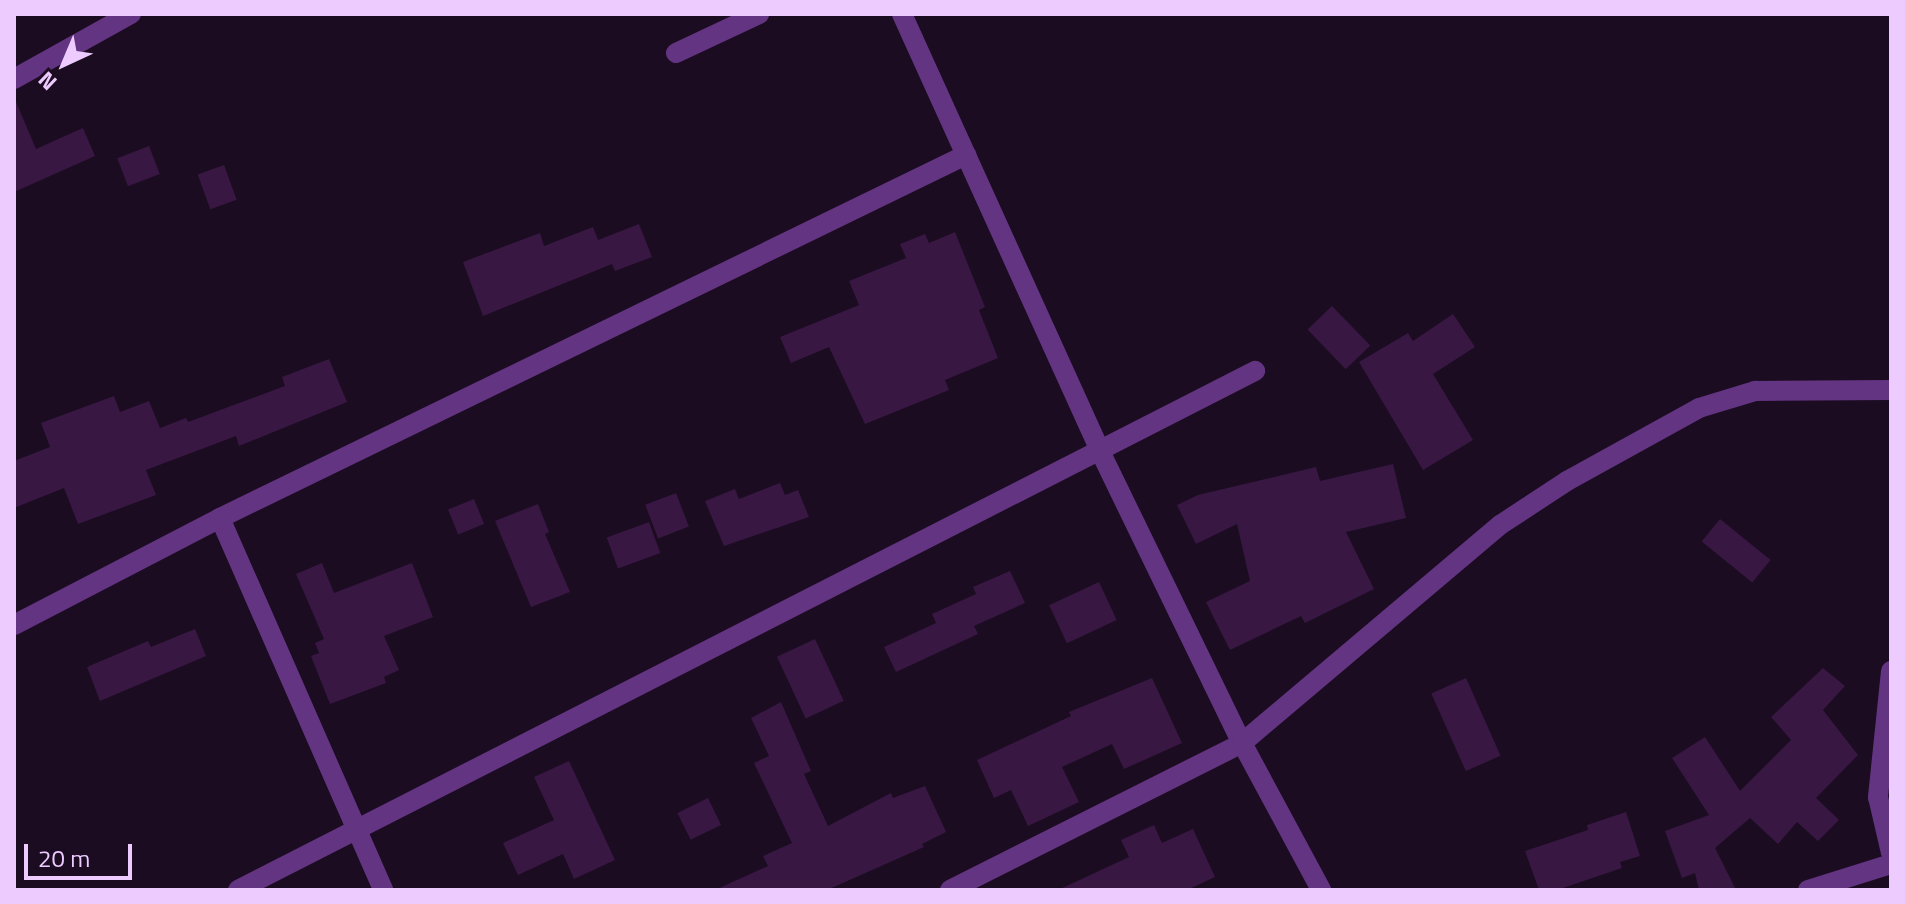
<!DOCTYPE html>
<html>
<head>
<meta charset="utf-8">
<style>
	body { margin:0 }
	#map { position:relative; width:1905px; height:904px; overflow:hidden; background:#1b0c21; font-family:"Titillium Web",sans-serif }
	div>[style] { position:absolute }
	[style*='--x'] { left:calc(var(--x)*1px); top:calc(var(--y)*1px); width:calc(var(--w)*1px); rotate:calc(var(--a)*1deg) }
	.building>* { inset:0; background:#381743; transform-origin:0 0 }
	.minor>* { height:20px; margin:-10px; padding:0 10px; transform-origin:10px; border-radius:10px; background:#633482 }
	span { translate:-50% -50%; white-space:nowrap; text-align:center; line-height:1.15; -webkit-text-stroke:8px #1b0c21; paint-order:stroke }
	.frame { position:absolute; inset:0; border:16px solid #eecbff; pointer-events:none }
	.north { position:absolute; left:24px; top:24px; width:80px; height:80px; -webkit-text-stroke:6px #1b0c21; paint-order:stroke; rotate:224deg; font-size:22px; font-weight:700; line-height:32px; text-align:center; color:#eecbff }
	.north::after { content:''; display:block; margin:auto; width:28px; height:36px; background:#eecbff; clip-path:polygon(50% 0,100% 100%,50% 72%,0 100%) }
	.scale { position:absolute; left:24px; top:844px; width:108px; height:36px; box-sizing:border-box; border:4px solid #eecbff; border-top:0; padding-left:10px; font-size:24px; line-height:28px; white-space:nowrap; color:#eecbff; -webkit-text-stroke:6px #1b0c21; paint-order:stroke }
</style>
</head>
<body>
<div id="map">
	<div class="building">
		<i style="clip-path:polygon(14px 97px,36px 149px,83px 128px,95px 156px,14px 192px)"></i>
		<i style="left:149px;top:146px;width:30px;height:34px;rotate:69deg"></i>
		<i style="left:224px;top:165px;width:37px;height:28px;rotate:70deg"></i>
		<i style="clip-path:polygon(639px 224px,652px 257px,615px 271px,612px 264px,483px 316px,463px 262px,540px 233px,544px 246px,593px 227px,598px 240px)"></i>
		<i style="clip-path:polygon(955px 232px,985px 307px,979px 310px,998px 358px,945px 380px,949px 390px,865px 424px,829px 347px,791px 363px,780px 337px,859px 305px,849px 281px,906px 258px,900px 244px,925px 234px,929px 243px)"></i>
		<i style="left:1332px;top:306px;width:55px;height:34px;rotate:46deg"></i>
		<i style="clip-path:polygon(1453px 314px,1475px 347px,1433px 374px,1473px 440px,1423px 470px,1359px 362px,1408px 333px,1413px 341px)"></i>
		<i style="clip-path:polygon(329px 359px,347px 402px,239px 446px,236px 436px,146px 470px,156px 495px,78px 524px,64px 488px,14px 508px,14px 461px,50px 447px,41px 423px,114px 396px,120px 412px,149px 401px,160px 428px,186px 418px,188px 422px,285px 386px,282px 377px)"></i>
		<i style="clip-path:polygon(1393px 464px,1406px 518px,1346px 532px,1374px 589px,1305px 623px,1301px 616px,1230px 650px,1206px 602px,1250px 581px,1237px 524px,1196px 544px,1177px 505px,1198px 495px,1316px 467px,1320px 481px)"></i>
		<i style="clip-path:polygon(780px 483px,785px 495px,798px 490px,809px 517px,724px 546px,705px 501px,735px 489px,739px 499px)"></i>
		<i style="left:676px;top:493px;width:36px;height:33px;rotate:69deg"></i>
		<i style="left:474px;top:499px;width:27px;height:28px;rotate:68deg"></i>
		<i style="clip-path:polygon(538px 504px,549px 532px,545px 534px,570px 592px,531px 607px,495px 521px)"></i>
		<i style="left:1720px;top:519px;width:65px;height:29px;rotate:39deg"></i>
		<i style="left:649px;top:522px;width:33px;height:45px;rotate:70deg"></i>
		<i style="clip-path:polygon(322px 563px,334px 593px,412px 563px,433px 617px,384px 636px,399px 670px,384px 677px,386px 683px,330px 704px,311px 656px,319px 653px,315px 643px,324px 639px,296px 574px)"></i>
		<i style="clip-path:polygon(1010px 571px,1025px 603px,974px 626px,978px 634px,896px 672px,884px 647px,936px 623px,932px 614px,976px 594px,973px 587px)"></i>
		<i style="left:1099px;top:582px;width:42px;height:55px;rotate:65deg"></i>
		<i style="clip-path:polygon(195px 629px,206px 656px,100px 701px,87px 667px,148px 641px,151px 647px)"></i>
		<i style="left:815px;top:639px;width:68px;height:42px;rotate:65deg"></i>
		<i style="clip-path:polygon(1823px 668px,1845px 686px,1823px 710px,1858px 755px,1816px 798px,1839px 820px,1818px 841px,1797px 822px,1778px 844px,1750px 818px,1715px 848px,1736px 890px,1699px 890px,1695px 873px,1682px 878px,1665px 831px,1709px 815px,1672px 758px,1705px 737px,1740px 791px,1791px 740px,1771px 717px)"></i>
		<i style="clip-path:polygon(1152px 678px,1182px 743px,1124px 769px,1112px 744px,1062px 767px,1079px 802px,1028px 826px,1011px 790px,994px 798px,977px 760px,1071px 716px,1069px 712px)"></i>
		<i style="left:1466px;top:678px;width:85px;height:38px;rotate:66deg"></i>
		<i style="clip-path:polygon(781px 702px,811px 771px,804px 774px,828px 826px,891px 793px,893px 798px,925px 786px,946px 832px,922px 844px,924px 847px,827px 890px,715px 890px,768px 866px,763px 856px,792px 843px,754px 763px,769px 756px,751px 718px)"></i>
		<i style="clip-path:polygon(569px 761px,615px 860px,574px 879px,563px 854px,518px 875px,503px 843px,554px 820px,534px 777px)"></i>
		<i style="left:708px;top:798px;width:30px;height:34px;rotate:64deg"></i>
		<i style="clip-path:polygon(1626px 812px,1640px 856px,1620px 862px,1622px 868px,1557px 890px,1539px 890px,1525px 851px,1588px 830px,1587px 825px)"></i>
		<i style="clip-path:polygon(1154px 825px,1162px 843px,1193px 829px,1215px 877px,1187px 890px,1058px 890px,1129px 857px,1121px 840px)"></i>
	</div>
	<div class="minor">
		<i style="--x:902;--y:14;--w:478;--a:65.6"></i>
		<i style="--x:1099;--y:449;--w:327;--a:64.1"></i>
		<i style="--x:1242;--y:743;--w:167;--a:61.7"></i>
		<i style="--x:676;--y:53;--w:92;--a:-25.2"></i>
		<i style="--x:14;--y:79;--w:134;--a:-29.1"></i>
		<i style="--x:220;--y:518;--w:406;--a:66.3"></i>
		<i style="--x:14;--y:625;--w:232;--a:-27.4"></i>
		<i style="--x:220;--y:518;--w:830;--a:-25.95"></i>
		<i style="--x:1891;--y:671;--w:127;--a:95.9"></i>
		<i style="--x:1878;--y:797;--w:57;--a:76.9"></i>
		<i style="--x:238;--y:890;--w:1142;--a:-27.04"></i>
		<i style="--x:950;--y:890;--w:327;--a:-26.7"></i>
		<i style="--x:1242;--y:743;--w:338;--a:-40.2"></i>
		<i style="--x:1500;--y:525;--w:80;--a:-33.3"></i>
		<i style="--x:1567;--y:481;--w:151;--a:-28.9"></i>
		<i style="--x:1699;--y:408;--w:59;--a:-16.9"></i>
		<i style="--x:1755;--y:391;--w:136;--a:-0.4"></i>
		<i style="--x:1808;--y:890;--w:87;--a:-17.4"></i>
	</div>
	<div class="frame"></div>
	<div class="north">N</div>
	<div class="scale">20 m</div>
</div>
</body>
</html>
